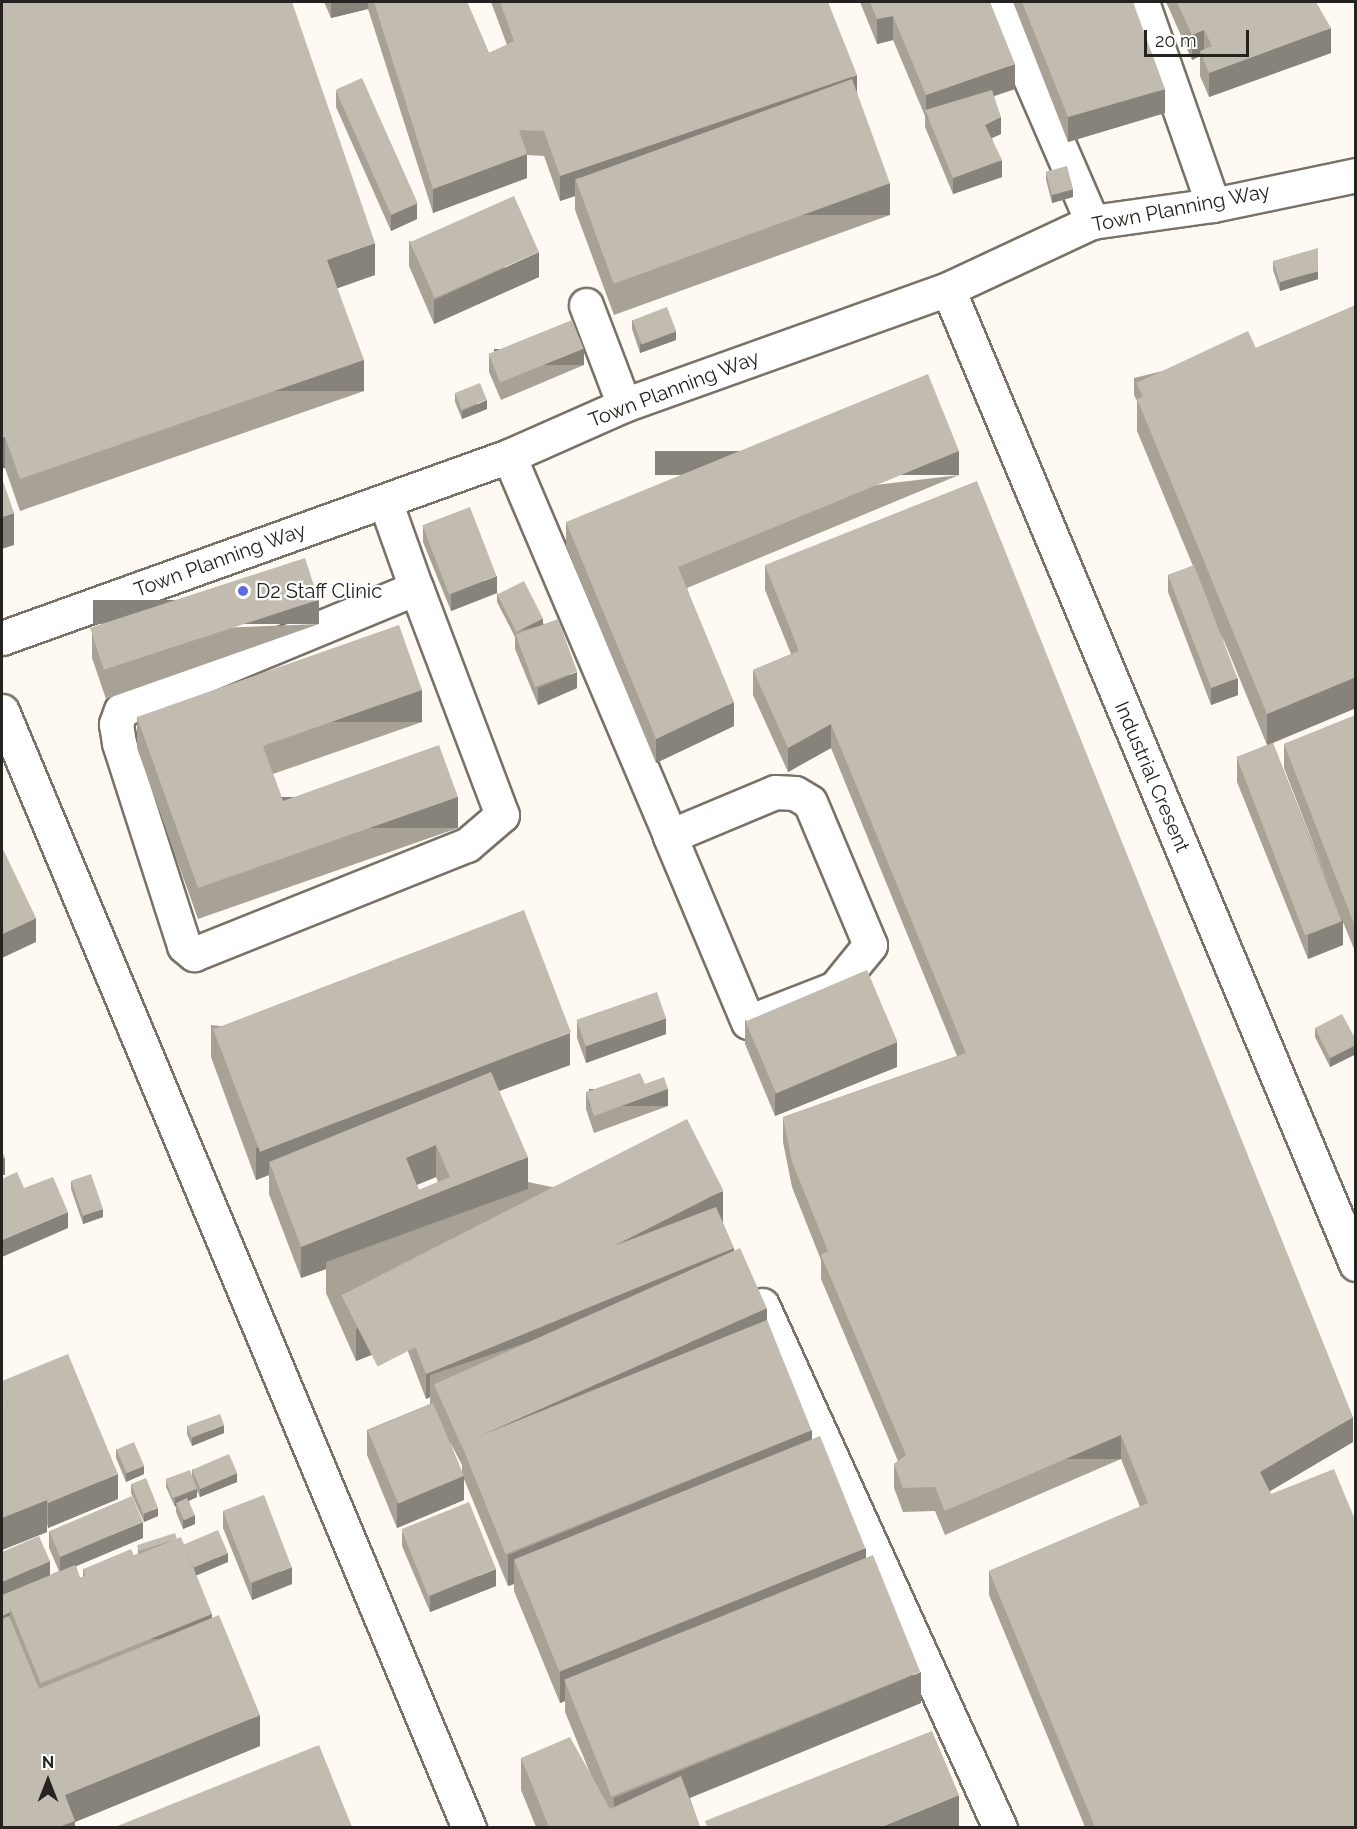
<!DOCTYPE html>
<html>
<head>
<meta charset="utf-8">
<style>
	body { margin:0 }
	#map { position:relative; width:1357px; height:1829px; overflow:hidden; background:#fefaf3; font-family:Raleway,sans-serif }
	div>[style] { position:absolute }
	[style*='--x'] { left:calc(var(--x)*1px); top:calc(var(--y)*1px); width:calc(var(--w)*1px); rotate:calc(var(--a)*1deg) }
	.roads { filter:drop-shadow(2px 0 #787268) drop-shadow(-2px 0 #787268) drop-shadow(0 2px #787268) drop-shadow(0 -2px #787268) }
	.minor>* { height:33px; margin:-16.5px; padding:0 16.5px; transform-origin:16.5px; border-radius:16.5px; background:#fff }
	.major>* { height:33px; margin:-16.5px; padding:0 16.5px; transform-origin:16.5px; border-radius:16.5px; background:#fff }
	.wall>* { inset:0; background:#a7a196 }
	.shaded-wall>* { inset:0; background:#88837a; transform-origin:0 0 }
	.building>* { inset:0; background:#c2bbaf; transform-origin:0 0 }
	.dots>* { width:16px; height:16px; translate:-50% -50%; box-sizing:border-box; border:3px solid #fff; border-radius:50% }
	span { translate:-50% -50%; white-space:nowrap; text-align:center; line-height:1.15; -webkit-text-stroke:4.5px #fff; paint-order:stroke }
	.street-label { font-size:20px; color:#25231f }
	.poi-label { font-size:20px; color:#25231f }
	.left { translate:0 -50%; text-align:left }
	.frame { position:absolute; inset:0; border:3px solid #25231f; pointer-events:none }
	.north { position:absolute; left:18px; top:1751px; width:60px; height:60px; -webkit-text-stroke:4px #fff; paint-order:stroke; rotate:0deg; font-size:16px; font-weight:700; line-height:24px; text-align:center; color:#25231f }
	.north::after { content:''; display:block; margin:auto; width:21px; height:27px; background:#25231f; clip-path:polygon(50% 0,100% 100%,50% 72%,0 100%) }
	.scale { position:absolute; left:1144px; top:30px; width:105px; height:27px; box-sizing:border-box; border:3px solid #25231f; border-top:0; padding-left:8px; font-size:18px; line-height:21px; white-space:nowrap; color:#25231f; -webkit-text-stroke:4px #fff; paint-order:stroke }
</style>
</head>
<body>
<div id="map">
	<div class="roads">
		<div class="minor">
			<i style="--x:997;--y:2;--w:240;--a:66.6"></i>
			<i style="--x:1142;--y:2;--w:215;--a:70.7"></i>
			<i style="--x:948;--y:289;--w:1057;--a:67.29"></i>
			<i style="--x:586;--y:305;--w:107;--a:69.2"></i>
			<i style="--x:509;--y:456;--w:413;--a:67"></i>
			<i style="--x:670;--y:836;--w:114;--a:-22.7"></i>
			<i style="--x:775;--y:792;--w:20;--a:3"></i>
			<i style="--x:795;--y:793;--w:17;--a:31"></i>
			<i style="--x:810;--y:802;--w:155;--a:67.2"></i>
			<i style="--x:870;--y:945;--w:55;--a:129.1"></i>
			<i style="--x:835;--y:988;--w:93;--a:158.7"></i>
			<i style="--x:748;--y:1022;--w:202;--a:-112.8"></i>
			<i style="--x:385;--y:501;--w:92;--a:70.4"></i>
			<i style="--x:416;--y:588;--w:319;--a:157.5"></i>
			<i style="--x:121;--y:710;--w:15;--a:110"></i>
			<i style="--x:116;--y:724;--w:19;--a:81"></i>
			<i style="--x:119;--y:743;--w:213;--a:72.2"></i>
			<i style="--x:184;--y:946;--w:13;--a:39"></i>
			<i style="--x:194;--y:954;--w:294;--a:-21.8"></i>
			<i style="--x:467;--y:845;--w:46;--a:-40.6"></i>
			<i style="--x:502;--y:815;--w:243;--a:-110.7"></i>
			<i style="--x:2;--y:711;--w:1211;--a:67.31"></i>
			<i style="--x:762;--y:1305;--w:575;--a:65.53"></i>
		</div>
		<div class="major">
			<i style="--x:2;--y:638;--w:539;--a:-19.75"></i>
			<i style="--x:509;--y:456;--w:126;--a:-23.9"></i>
			<i style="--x:624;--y:405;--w:344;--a:-19.7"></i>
			<i style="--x:948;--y:289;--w:159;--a:-25"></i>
			<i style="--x:1092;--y:222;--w:122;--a:-8"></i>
			<i style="--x:1213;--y:205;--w:146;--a:-11.8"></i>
		</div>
	</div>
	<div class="wall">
		<i style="clip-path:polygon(2px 2px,375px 275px,337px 288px,364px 391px,20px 511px,5px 468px,2px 469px)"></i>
		<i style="clip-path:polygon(324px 2px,467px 2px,489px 53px,507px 45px,491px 2px,828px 2px,857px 93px,890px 215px,614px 315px,575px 210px,575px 196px,560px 201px,544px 156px,527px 155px,527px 178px,433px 213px,368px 9px,331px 18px)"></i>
		<i style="clip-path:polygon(860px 2px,990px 2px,1015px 89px,994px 96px,1001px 134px,992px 138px,1002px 177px,953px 194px,925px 127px,925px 116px,893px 40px,877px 44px)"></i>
		<i style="clip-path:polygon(1013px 2px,1133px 2px,1165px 113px,1068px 142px)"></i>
		<i style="clip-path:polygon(1166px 2px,1316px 2px,1331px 53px,1209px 97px,1200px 76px,1200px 56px,1192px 60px)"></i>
		<i style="clip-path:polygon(336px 90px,417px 219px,391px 231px,336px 107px)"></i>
		<i style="clip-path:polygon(1046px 172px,1073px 197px,1052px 203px,1046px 180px)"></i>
		<i style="clip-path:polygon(409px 241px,539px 277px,434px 324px,409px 266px)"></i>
		<i style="clip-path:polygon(1273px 261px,1318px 279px,1280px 291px,1273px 270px)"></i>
		<i style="clip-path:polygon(1356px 305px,1356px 708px,1273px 743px,1329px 885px,1284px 768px,1284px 744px,1356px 715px,1356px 954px,1343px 922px,1343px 945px,1308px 959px,1237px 782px,1237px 757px,1267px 745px,1222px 636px,1238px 695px,1211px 705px,1168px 592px,1168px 575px,1193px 566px,1137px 431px,1137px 401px,1134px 395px,1134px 378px,1256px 348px)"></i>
		<i style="clip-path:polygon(632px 320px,676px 340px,640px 353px,632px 329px)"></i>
		<i style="clip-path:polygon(489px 355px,584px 365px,501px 400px,489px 372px)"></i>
		<i style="clip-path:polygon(455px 393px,487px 409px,462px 419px,455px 402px)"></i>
		<i style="clip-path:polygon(959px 475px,687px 588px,734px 726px,656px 763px,566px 546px,566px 522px)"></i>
		<i style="clip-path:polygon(423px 526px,497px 593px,451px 611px,423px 542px)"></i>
		<i style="clip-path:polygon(765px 565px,1353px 1442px,1270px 1491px,1356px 1827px,1085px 1827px,989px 1595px,989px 1571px,1140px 1507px,1121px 1459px,945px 1535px,935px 1511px,903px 1512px,894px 1488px,894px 1464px,898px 1461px,821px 1279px,821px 1260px,792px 1187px,783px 1142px,783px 1117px,957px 1056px,831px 748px,788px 772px,753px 695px,753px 670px,791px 654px,765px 590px)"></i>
		<i style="clip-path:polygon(497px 593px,543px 623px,577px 688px,538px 705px,515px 649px,515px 637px,497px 602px)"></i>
		<i style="clip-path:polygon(319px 624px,106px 699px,92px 658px,92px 633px)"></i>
		<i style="clip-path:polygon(137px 717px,422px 722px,273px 774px,283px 801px,458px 828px,198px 919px,137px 748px)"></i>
		<i style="clip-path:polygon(745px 1020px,897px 1067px,775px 1116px,745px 1044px)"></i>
		<i style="clip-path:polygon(577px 1021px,666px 1034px,586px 1063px,577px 1038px)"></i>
		<i style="clip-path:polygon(evenodd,211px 1025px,570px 1065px,499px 1091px,528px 1182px,723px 1223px,734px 1250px,767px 1320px,812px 1439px,866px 1557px,921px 1703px,690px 1798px,700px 1827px,536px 1827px,521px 1790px,521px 1758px,590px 1773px,565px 1712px,565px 1701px,560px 1703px,514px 1591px,514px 1584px,508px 1586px,464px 1479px,464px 1500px,397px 1528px,367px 1455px,367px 1430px,430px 1404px,430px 1397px,426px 1399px,407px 1349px,407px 1341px,356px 1361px,326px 1293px,326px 1269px,301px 1278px,269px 1194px,269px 1175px,256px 1180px,211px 1057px,211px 1025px,436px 1177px,438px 1182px,419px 1190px,417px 1185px,436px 1177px,211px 1025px,450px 1442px,462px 1465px,462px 1473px,450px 1442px)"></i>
		<i style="clip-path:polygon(1315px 1028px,1356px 1040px,1356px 1054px,1330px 1067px,1315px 1037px)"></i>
		<i style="clip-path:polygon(645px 1084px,668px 1106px,594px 1133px,586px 1109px,586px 1092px)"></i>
		<i style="clip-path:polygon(71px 1181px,103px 1217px,83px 1224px,71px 1189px)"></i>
		<i style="clip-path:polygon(2px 1381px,118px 1499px,48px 1528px,47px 1524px,47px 1532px,2px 1550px)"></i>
		<i style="clip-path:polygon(187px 1426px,224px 1433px,192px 1446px,187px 1434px)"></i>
		<i style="clip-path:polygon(116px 1449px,144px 1474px,126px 1482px,116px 1458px)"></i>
		<i style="clip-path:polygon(192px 1469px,237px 1482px,200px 1497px,197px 1491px,197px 1497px,189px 1501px,195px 1524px,183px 1529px,176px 1512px,176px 1506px,175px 1507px,166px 1487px,166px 1479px,192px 1476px)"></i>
		<i style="clip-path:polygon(131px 1484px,158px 1516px,144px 1522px,131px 1493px)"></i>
		<i style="clip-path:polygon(223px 1511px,292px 1584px,252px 1600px,223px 1528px)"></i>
		<i style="clip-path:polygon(402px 1530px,496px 1586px,430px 1612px,402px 1546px)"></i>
		<i style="clip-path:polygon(49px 1531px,143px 1538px,76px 1566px,80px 1578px,83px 1577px,83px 1569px,138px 1554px,138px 1547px,177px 1539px,184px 1545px,228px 1562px,196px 1575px,260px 1746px,75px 1822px,75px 1827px,2px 1827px,2px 1552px,50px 1575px,59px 1571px,49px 1548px)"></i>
	</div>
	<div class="shaded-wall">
		<i style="clip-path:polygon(331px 2px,368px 2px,368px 9px,331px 18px)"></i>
		<i style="clip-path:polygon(893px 16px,893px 40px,877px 44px,877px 19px)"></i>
		<i style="clip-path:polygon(1331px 28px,1331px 53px,1209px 97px,1209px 73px)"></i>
		<i style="clip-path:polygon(1204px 30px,1204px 54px,1200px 51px,1200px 56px,1192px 60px,1192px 35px)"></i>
		<i style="clip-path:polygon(1015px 64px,1015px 89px,928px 118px,926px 113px,926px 95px)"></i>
		<i style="clip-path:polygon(857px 75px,857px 100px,575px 179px,575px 196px,560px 201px,560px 176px)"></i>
		<i style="clip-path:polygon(1165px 89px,1165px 113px,1068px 142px,1068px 117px)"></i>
		<i style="clip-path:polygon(1001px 117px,1001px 134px,985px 141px,985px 125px)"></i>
		<i style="clip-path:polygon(527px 154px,527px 178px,433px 213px,433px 189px)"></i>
		<i style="clip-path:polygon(1002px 160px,1002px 177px,953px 194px,953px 178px)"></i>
		<i style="left:890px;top:183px;width:32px;height:294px;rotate:90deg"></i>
		<i style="clip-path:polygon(1073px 189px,1073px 197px,1052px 203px,1052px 195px)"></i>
		<i style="clip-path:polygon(417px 203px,417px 219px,391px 231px,391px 214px)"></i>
		<i style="clip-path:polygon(375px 243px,375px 275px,327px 292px,327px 260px)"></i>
		<i style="clip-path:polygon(539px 252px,539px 277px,434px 324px,434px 300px)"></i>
		<i style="clip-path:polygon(1318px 271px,1318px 279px,1280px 291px,1280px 282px)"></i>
		<i style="clip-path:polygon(676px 331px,676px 340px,640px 353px,640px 344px)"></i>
		<i style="left:584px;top:349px;width:16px;height:90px;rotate:90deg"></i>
		<i style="left:364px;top:360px;width:31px;height:364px;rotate:90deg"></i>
		<i style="clip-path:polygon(487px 400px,487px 409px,462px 419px,462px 411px)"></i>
		<i style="left:5px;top:437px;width:31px;height:3px;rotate:90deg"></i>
		<i style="left:959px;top:451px;width:24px;height:304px;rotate:90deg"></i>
		<i style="clip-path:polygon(14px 513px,14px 545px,2px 549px,2px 517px)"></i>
		<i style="clip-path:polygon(497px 576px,497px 593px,451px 611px,451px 594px)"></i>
		<i style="left:319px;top:600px;width:24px;height:226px;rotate:90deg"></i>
		<i style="clip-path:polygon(543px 618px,543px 626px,516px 631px)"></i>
		<i style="clip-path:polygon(577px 672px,577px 688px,538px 705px,538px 688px)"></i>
		<i style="clip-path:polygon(1356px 677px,1356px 708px,1267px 745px,1267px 714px)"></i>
		<i style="clip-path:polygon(1238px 678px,1238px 695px,1211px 705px,1211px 688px)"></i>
		<i style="left:422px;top:690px;width:32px;height:169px;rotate:90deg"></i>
		<i style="clip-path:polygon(734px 702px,734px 726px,656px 763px,656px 739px)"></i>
		<i style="clip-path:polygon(831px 724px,831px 748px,788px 772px,788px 748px)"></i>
		<i style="left:458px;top:797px;width:31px;height:275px;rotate:90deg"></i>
		<i style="clip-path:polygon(36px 918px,36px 942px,2px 958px,2px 934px)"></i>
		<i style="clip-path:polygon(1343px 921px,1343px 945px,1308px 959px,1308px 935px)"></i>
		<i style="clip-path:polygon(666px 1018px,666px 1034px,586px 1063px,586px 1046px)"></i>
		<i style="clip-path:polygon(570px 1033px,570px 1065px,273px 1174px,269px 1162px,269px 1175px,256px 1180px,256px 1148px)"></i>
		<i style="clip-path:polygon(897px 1042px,897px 1067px,775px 1116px,775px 1092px)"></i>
		<i style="clip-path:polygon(1356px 1045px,1356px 1054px,1330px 1067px,1330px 1058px)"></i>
		<i style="left:668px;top:1089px;width:17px;height:79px;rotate:90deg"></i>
		<i style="clip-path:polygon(436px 1145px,436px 1177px,406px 1189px,406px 1158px)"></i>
		<i style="clip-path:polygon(528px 1157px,528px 1189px,326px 1262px,326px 1269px,301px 1278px,301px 1247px)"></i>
		<i style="left:5px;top:1158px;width:17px;height:3px;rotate:90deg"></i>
		<i style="clip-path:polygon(723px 1191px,723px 1223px,407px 1325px,407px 1341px,356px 1361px,356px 1329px)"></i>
		<i style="clip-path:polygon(103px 1209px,103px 1217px,83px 1224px,83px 1215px)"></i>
		<i style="clip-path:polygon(68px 1212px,68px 1228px,2px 1257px,2px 1240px)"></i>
		<i style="clip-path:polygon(734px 1248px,734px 1273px,430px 1375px,430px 1397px,426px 1399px,426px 1374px)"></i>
		<i style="clip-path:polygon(767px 1308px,767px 1340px,464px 1448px,464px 1436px)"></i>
		<i style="clip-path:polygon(1353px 1417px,1353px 1442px,1260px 1497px,1260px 1472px)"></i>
		<i style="clip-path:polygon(224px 1425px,224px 1433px,192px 1446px,192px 1438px)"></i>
		<i style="clip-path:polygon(812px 1430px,812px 1462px,514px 1560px,514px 1584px,508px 1586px,508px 1555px)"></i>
		<i style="left:1121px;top:1435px;width:24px;height:192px;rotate:90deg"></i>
		<i style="clip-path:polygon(144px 1466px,144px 1474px,126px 1482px,126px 1473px)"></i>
		<i style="clip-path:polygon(237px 1473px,237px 1482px,200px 1497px,200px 1488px)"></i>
		<i style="clip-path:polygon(118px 1474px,118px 1499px,48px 1528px,48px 1503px)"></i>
		<i style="clip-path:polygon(464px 1476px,464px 1500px,397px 1528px,397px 1503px)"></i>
		<i style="clip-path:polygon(197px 1489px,197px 1497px,177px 1506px,176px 1503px,176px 1506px,175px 1507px,175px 1498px)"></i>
		<i style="clip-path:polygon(47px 1500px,47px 1532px,2px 1550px,2px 1518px)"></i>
		<i style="clip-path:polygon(158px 1508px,158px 1516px,144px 1522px,144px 1514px)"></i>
		<i style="clip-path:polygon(195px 1515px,195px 1524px,183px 1529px,183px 1520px)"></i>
		<i style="clip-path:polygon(143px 1522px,143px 1538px,60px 1573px,60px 1556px)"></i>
		<i style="clip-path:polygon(866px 1548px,866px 1579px,565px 1681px,565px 1701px,560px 1703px,560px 1671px)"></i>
		<i style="clip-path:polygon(228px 1553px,228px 1562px,193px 1577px,193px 1568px)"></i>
		<i style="clip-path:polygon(50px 1561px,50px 1578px,2px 1599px,2px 1582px)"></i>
		<i style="clip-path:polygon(292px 1567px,292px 1584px,252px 1600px,252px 1583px)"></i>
		<i style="clip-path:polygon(496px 1569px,496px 1586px,430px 1612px,430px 1596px)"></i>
		<i style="clip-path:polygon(10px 1612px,10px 1629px,2px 1632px,2px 1616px)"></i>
		<i style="left:212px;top:1614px;width:25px;height:184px;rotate:90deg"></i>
		<i style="clip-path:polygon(921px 1672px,921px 1703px,619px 1827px,614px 1827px,614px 1798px)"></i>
		<i style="clip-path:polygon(260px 1715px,260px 1746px,75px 1822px,75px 1827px,59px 1827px,65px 1795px)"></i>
		<i style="clip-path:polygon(959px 1795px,959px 1827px,881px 1827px)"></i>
	</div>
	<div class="building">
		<i style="clip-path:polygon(2px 2px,292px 2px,375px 243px,327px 260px,364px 360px,20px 479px,5px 437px,2px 438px)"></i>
		<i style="clip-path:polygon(374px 2px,467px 2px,489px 53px,514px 41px,500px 2px,828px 2px,857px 75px,560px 176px,544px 131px,519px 130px,527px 154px,433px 189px)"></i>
		<i style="clip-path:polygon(870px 2px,990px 2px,1015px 64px,926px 95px,893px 16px,877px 19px)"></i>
		<i style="clip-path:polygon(1022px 2px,1133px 2px,1165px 89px,1068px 117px)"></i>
		<i style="clip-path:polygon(1177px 2px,1316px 2px,1331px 28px,1209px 73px,1200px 51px,1212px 46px,1204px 30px,1192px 35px)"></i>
		<i style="left:362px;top:78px;width:137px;height:29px;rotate:66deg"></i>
		<i style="left:852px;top:79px;width:111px;height:294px;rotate:70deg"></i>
		<i style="clip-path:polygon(992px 90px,1001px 117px,985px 125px,1002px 160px,953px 178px,925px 110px)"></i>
		<i style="left:1067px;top:166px;width:24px;height:22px;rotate:75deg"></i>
		<i style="left:514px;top:196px;width:61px;height:114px;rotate:66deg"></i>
		<i style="clip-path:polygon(1318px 248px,1318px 271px,1280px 282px,1273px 261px)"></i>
		<i style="clip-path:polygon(1356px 305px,1356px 677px,1267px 714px,1137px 399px)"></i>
		<i style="left:667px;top:307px;width:26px;height:37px;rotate:69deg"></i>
		<i style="left:572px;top:320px;width:31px;height:90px;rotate:68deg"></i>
		<i style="left:1248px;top:331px;width:19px;height:123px;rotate:65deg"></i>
		<i style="clip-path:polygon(928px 374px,959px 451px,678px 567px,734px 702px,656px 739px,566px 522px)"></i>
		<i style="left:480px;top:383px;width:18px;height:27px;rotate:68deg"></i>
		<i style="clip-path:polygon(2px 478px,14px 513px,2px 517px)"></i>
		<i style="clip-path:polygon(977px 481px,1353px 1417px,1260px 1472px,1271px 1494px,1334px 1469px,1356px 1522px,1356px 1827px,1095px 1827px,989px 1571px,1148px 1503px,1121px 1435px,945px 1511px,935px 1487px,903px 1488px,894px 1464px,906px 1455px,821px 1255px,828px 1251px,792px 1162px,783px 1117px,966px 1053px,831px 724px,788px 748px,753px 670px,799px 651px,765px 565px)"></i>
		<i style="left:470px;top:507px;width:74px;height:51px;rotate:69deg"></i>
		<i style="left:305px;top:558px;width:44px;height:226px;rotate:72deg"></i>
		<i style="left:1194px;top:565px;width:121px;height:28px;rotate:69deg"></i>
		<i style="left:524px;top:581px;width:42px;height:30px;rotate:63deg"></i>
		<i style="left:558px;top:619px;width:56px;height:45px;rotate:70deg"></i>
		<i style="clip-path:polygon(399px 625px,422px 690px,263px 746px,283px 801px,439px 745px,458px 797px,198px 888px,137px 717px)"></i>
		<i style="clip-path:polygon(1356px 715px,1356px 929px,1284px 744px)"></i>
		<i style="left:1273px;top:743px;width:191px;height:39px;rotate:69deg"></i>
		<i style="clip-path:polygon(2px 847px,36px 918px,2px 934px)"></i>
		<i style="left:524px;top:910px;width:131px;height:333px;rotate:69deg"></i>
		<i style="left:867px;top:970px;width:78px;height:132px;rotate:67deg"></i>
		<i style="left:657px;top:992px;width:28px;height:85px;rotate:71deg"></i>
		<i style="clip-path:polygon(1342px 1014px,1356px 1040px,1356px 1045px,1330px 1058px,1315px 1028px)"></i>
		<i style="clip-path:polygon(evenodd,491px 1072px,528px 1157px,301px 1247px,269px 1162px,491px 1072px,436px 1145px,450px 1177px,419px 1190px,406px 1158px,436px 1145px)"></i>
		<i style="clip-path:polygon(640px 1073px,645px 1084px,664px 1077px,668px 1089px,594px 1116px,586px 1092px)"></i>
		<i style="left:687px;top:1119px;width:80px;height:388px;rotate:63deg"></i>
		<i style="clip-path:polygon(2px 1150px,5px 1158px,2px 1159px)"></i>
		<i style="clip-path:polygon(17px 1172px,24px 1188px,53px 1177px,68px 1212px,2px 1240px,2px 1179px)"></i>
		<i style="left:91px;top:1174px;width:37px;height:21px;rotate:71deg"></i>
		<i style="clip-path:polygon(716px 1207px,734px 1248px,426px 1374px,407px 1325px)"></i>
		<i style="left:740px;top:1248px;width:66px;height:335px;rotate:66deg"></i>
		<i style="left:767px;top:1320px;width:119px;height:330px;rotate:68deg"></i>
		<i style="clip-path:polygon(68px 1354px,118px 1474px,48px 1503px,2px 1390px,2px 1381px)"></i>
		<i style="clip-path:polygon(2px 1390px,47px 1500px,2px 1518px)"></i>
		<i style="left:433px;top:1403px;width:79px;height:71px;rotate:67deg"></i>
		<i style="left:220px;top:1414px;width:12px;height:35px;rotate:70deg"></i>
		<i style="left:820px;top:1436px;width:121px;height:330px;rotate:68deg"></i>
		<i style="left:134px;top:1442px;width:26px;height:19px;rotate:67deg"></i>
		<i style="left:229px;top:1454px;width:21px;height:40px;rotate:67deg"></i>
		<i style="left:190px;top:1470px;width:20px;height:26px;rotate:70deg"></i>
		<i style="left:146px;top:1478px;width:32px;height:16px;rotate:68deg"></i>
		<i style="left:264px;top:1495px;width:77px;height:44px;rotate:69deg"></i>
		<i style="left:132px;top:1496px;width:28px;height:90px;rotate:67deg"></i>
		<i style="left:187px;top:1498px;width:19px;height:12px;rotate:65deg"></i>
		<i style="left:469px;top:1502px;width:72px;height:73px;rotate:68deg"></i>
		<i style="left:218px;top:1530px;width:25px;height:37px;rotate:67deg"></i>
		<i style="left:175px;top:1533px;width:6px;height:40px;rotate:72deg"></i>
		<i style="clip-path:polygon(39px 1536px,50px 1561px,2px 1582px,2px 1552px)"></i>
		<i style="left:181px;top:1537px;width:83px;height:185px;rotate:68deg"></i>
		<i style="left:131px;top:1549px;width:8px;height:52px;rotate:67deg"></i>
		<i style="left:873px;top:1555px;width:126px;height:333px;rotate:68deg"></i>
		<i style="clip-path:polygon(75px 1565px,80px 1578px,10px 1607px,10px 1612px,2px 1616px,2px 1595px)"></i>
		<i style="clip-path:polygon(219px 1615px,260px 1715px,65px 1795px,75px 1821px,59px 1827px,2px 1827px,2px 1704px)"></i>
		<i style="clip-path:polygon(9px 1616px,39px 1689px,2px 1704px,2px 1619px)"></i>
		<i style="clip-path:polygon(932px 1731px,959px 1795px,881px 1827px,707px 1827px,705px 1821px)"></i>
		<i style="clip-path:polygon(570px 1737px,610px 1809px,681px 1776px,700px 1827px,549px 1827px,521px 1758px)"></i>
		<i style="clip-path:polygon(319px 1745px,352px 1827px,115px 1827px)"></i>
	</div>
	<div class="dots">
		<i style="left:243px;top:591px;background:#5e6ae2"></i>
	</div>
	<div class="street-label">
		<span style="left:1181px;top:208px;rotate:-11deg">Town Planning Way</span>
		<span style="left:674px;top:389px;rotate:-21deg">Town Planning Way</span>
		<span style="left:220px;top:560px;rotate:-20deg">Town Planning Way</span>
		<span style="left:1152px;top:777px;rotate:67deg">Industrial Cresent</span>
	</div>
	<div class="poi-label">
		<span class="left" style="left:256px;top:591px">D2 Staff Clinic</span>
	</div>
	<div class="frame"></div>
	<div class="north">N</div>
	<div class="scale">20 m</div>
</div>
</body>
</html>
